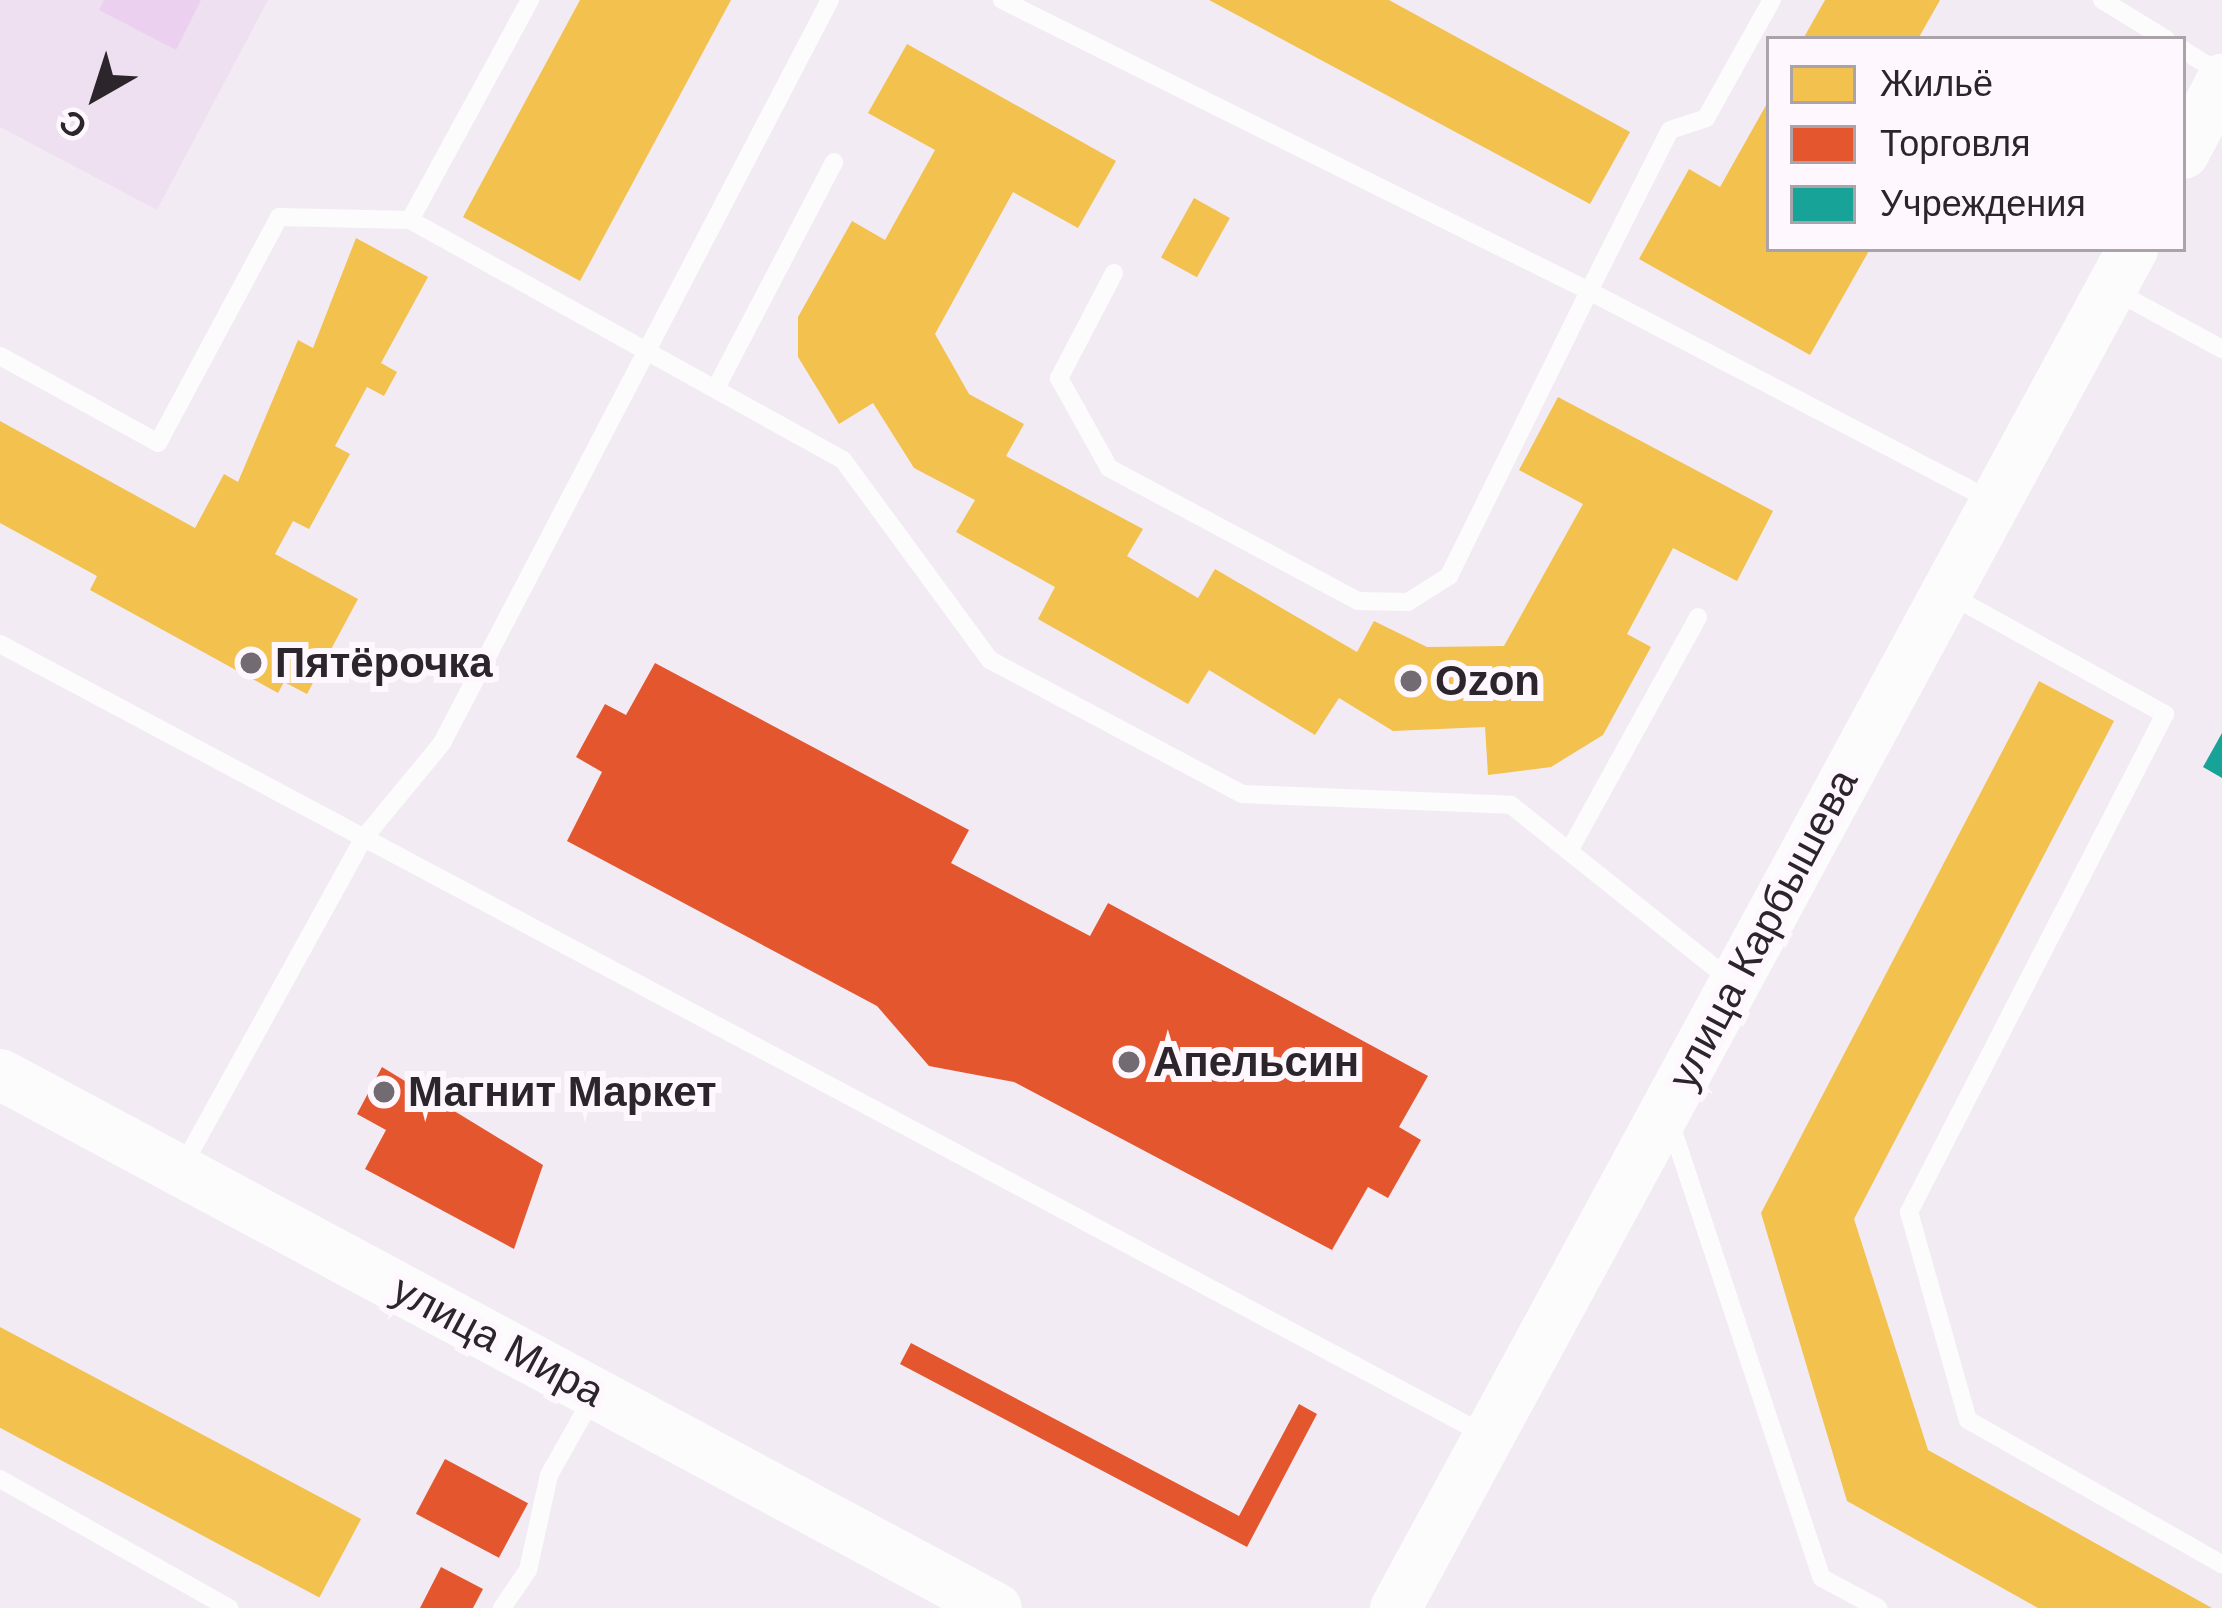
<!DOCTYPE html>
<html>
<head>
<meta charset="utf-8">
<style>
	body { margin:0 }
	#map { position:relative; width:2222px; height:1608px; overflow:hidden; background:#f3ebf4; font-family:Helvetica,sans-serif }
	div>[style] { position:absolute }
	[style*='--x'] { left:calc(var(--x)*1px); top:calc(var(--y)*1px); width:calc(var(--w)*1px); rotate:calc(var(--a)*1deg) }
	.built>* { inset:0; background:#eee0f1 }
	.green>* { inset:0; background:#ecd0f0 }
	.homes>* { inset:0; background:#f2c14e; transform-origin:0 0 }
	.shops>* { inset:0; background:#e4572e; transform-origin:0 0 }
	.public>* { inset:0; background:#17a398 }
	.lane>* { height:18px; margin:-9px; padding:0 9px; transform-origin:9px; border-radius:9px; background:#fdfcfd }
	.secondary>* { height:51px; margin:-25.5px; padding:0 25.5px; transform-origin:25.5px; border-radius:25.5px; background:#fdfcfd }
	.dots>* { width:33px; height:33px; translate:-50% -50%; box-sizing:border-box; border:6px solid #fef8fe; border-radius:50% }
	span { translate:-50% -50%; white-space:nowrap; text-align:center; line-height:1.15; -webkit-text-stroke:12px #fef8fe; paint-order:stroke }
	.poi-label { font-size:42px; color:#2c262c; font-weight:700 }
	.left { translate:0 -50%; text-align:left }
	.street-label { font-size:42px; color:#2c262c }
	.legend { position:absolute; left:1766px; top:36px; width:420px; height:216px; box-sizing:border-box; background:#fef8fe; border:3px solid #aaa4aa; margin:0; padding:15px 21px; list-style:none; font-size:36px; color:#2c262c }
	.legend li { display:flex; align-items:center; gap:24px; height:60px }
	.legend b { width:60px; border:3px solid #aaa4aa }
	.north { position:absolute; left:36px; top:36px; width:120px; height:120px; -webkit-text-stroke:9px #fef8fe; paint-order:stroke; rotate:219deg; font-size:33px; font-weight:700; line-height:48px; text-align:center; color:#2c262c }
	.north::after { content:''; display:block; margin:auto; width:42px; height:54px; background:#2c262c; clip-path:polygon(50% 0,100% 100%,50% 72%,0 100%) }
</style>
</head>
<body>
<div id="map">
	<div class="built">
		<i style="clip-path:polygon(0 0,268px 0,157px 210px,0 127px)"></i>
	</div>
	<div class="green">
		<i style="clip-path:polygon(104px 0,201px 0,176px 50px,99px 10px)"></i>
	</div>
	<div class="homes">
		<i style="clip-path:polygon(580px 0,731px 0,580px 281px,463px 217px)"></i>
		<i style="clip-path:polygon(1209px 0,1389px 0,1630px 132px,1590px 204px)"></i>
		<i style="clip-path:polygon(1825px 0,1940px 0,1918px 39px,1803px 39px)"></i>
		<i style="clip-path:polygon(907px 44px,1116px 161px,1078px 228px,1013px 192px,935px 334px,969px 394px,1024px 424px,1006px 456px,1143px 529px,1127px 556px,1198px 598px,1215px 569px,1357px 652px,1374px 621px,1427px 647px,1504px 646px,1583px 504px,1519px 470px,1558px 397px,1773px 511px,1737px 581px,1673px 548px,1627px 634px,1651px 647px,1603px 735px,1551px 767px,1488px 775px,1485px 727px,1393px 731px,1339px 698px,1315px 735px,1209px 670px,1188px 704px,1038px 619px,1055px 587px,956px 532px,975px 500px,914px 468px,873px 403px,839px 424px,798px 357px,798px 317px,852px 221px,885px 240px,935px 150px,868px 113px)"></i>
		<i style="clip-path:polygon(1769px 100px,1769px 249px,1870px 249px,1810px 355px,1639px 259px,1689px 169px,1720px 187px)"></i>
		<i style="left:1194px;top:198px;width:41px;height:68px;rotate:29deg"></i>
		<i style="clip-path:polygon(356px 238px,428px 277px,381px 363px,397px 372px,384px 396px,367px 387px,335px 446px,350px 454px,309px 529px,293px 521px,275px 554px,358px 599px,307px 694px,284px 682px,278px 693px,90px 590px,97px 576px,0 523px,0 421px,195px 528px,224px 474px,238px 482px,298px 340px,313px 348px)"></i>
		<i style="clip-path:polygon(2039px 681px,2114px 721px,1854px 1219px,1928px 1450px,2212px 1608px,2038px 1608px,1847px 1501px,1761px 1213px)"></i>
		<i style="left:0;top:1327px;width:409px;height:89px;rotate:28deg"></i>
	</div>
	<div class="shops">
		<i style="clip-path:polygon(655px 663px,969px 830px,951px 863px,1090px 936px,1108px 903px,1428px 1076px,1399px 1127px,1421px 1140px,1388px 1198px,1368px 1187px,1332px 1250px,1014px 1082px,929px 1066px,877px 1006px,567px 841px,602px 772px,576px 757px,605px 704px,626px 715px)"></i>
		<i style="clip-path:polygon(382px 1067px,543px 1165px,514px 1249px,365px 1169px,386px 1130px,357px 1114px)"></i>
		<i style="clip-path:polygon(911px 1343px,1239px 1516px,1299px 1404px,1317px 1414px,1247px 1547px,900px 1364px)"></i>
		<i style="left:445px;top:1459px;width:94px;height:62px;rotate:28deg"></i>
		<i style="clip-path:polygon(441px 1567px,483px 1589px,473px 1608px,420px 1608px)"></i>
	</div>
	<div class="public">
		<i style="clip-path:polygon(2222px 733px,2222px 778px,2203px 767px)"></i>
	</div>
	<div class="lane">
		<i style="--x:530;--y:0;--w:251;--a:118.6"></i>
		<i style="--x:410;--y:220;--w:495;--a:29"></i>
		<i style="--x:843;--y:460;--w:248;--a:53.7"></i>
		<i style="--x:990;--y:660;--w:285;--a:28"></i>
		<i style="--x:1242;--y:794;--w:269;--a:2.3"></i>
		<i style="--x:1511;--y:805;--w:280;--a:38.6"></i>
		<i style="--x:1002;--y:0;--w:655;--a:26.37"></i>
		<i style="--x:1589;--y:291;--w:180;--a:-63.3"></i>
		<i style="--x:1670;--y:130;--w:38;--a:-18"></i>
		<i style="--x:1706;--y:118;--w:135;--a:-60.8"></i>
		<i style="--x:2102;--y:0;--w:75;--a:31.4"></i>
		<i style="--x:2183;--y:50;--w:46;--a:31.6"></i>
		<i style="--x:1114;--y:273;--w:119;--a:117.6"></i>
		<i style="--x:1059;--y:378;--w:103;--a:60.9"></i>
		<i style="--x:1109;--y:468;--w:282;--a:28.1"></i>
		<i style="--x:1358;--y:601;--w:50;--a:1.1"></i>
		<i style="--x:1408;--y:602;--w:49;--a:-32.4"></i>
		<i style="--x:1449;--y:576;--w:318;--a:-63.8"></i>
		<i style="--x:1589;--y:291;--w:453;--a:27.5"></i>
		<i style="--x:2115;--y:291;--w:122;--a:28.5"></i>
		<i style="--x:0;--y:356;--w:180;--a:28.8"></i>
		<i style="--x:158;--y:443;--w:256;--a:-61.8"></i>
		<i style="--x:279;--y:217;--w:131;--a:1.3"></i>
		<i style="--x:716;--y:388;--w:255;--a:-62.4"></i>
		<i style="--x:1950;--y:595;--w:246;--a:29"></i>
		<i style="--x:2165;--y:714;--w:560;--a:117.21"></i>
		<i style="--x:1909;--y:1212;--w:216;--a:74.2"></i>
		<i style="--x:1968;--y:1420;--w:292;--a:29.6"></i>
		<i style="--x:0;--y:644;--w:1681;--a:28.03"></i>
		<i style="--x:1569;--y:851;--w:267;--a:-61.1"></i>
		<i style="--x:1669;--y:1119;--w:484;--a:71.6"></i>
		<i style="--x:1822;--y:1578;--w:64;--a:28.2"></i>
		<i style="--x:181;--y:1169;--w:377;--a:-61.1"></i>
		<i style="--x:363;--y:839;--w:124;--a:-50.5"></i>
		<i style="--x:442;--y:743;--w:838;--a:-62.43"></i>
		<i style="--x:0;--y:1479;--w:263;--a:29.4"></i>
		<i style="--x:502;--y:1608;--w:46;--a:-55.6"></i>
		<i style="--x:528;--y:1570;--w:97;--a:-77.5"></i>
		<i style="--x:549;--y:1475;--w:90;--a:-60.6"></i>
	</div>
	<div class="secondary">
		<i style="--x:2183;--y:153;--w:84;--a:-62.2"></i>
		<i style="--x:0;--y:1074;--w:1130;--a:28.2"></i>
		<i style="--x:1395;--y:1608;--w:1546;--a:-61.53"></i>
	</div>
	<div class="dots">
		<i style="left:251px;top:663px;background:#726b72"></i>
		<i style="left:1411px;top:681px;background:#726b72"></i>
		<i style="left:1129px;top:1062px;background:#726b72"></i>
		<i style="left:384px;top:1092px;background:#726b72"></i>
	</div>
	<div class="poi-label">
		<span class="left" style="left:275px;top:663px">Пятёрочка</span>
		<span class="left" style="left:1435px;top:681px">Ozon</span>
		<span class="left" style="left:1153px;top:1062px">Апельсин</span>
		<span class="left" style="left:408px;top:1092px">Магнит Маркет</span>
	</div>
	<div class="street-label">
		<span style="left:1763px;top:929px;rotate:-62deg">улица Карбышева</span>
		<span style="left:498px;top:1341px;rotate:28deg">улица Мира</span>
	</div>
	<ul class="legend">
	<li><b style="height:33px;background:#f2c14e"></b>Жильё</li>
	<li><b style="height:33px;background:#e4572e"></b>Торговля</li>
	<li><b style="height:33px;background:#17a398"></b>Учреждения</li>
	</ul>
	<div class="north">С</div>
</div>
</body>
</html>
